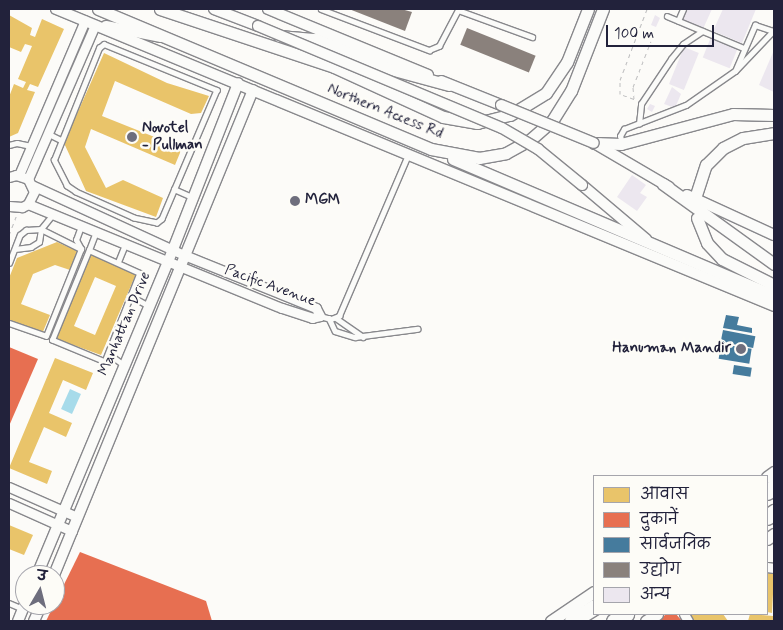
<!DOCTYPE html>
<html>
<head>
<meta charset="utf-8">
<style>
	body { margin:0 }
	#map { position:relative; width:783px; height:630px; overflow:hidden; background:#fcfbf8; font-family:Mynerve,"Playpen Sans Deva",sans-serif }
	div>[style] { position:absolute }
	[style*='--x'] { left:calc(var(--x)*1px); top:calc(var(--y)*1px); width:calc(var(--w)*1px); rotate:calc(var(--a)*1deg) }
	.water>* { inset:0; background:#a7dbea; transform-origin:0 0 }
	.homes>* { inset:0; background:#e9c46a }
	.shops>* { inset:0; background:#e76f51 }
	.public>* { inset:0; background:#457b9d; transform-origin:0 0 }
	.industry>* { inset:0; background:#8a817c; transform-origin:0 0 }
	.building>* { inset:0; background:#ece7ef; transform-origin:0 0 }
	.path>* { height:1px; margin-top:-0.5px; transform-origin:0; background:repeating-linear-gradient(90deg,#bfbfc0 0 4px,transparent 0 8px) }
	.roads { filter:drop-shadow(1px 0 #88888c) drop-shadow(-1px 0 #88888c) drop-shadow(0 1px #88888c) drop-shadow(0 -1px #88888c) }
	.service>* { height:4.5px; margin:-2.25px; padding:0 2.25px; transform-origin:2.25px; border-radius:2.25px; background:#fbfbf9 }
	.minor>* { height:9px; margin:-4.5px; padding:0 4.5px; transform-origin:4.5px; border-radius:4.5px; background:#fbfbf9 }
	.tertiary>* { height:10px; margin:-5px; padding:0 5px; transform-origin:5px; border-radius:5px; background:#fbfbf9 }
	.secondary>* { height:11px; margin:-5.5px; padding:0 5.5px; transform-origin:5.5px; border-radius:5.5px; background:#fbfbf9 }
	.motorway>* { height:15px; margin:-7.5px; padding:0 7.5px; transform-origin:7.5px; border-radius:7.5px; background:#fbfbf9 }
	.bridges { filter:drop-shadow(1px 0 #88888c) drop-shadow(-1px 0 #88888c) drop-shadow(0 1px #88888c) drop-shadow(0 -1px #88888c) }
	.tertiary-bridge>* { height:10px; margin:-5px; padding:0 5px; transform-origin:5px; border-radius:5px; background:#fbfbf9 }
	.dots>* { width:14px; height:14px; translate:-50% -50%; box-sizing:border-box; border:2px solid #fdfcf7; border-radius:50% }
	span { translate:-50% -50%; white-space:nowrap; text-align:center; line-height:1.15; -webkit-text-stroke:5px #fdfcf7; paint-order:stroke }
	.street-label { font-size:15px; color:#22223b }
	.poi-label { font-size:15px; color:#22223b; font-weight:700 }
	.left { translate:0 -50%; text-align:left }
	.right { translate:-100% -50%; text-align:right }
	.frame { position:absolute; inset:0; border:10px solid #22223b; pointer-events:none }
	.legend { position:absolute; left:593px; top:475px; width:175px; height:140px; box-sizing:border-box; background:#fdfcf7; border:1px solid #a5a5ac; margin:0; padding:6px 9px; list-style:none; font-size:15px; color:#22223b }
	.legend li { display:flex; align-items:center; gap:10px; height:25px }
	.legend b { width:25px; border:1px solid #a5a5ac }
	.north { position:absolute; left:15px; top:565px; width:50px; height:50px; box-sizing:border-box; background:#fdfcf7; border:1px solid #a5a5ac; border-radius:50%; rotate:8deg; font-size:14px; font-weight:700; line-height:20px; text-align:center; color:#22223b }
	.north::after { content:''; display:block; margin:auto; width:18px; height:22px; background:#6e6e7d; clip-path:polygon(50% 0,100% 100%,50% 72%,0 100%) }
	.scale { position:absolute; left:606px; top:25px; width:108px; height:22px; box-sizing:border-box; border:2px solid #22223b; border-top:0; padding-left:6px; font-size:15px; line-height:18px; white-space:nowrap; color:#22223b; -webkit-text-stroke:4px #fdfcf7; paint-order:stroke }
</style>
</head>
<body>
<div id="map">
	<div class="water">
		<i style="left:70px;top:389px;width:12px;height:22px;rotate:24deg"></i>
	</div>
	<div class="homes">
		<i style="clip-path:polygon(9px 15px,32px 28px,30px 35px,35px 37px,42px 19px,64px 29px,38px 87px,30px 84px,27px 90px,35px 92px,18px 133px,9px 137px,9px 97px,14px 84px,23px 88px,26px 82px,18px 79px,32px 46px,25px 44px,21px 52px,9px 47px)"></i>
		<i style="clip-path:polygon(104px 53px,167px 83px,209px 96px,201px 113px,191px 114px,115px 81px,102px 116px,182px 148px,175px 165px,91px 129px,85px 147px,106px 188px,123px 180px,163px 198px,156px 217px,86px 191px,64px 143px)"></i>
		<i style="clip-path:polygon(57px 242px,77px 251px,70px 270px,55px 265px,33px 274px,21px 304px,50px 315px,42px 334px,9px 321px,9px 278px,17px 258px)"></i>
		<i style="clip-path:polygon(evenodd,90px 254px,136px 274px,101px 355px,54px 338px,90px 254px,95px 277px,116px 286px,95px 335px,74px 326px,95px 277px)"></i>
		<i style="clip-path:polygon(55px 358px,93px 373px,86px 390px,63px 380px,49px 413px,72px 423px,66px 437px,44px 427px,29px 462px,52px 471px,47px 484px,9px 468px)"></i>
		<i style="clip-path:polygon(9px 525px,33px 535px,24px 555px,9px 549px)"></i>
		<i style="clip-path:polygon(767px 573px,774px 574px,772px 613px,767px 612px)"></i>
		<i style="clip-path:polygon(686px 614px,723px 614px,728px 621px,691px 621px)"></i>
		<i style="clip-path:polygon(750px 614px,773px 616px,773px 621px,748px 621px)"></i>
	</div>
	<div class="shops">
		<i style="clip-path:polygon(9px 347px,38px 359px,9px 426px)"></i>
		<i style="clip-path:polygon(80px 552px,206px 601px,212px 621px,46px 621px)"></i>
		<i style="clip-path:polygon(667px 614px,676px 614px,682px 621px,655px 621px)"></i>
	</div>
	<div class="public">
		<i style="clip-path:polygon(726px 315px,739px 317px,737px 325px,752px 328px,752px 333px,723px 328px)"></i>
		<i style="left:723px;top:330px;width:33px;height:12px;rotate:11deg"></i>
		<i style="left:721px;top:344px;width:31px;height:15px;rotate:9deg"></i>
		<i style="left:734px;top:365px;width:18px;height:9px;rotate:9deg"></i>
	</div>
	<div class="industry">
		<i style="clip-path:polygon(349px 9px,401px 9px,412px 12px,405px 31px)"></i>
		<i style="left:467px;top:28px;width:74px;height:18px;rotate:22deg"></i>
	</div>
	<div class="building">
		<i style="clip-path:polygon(687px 9px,712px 9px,703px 29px,682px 20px)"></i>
		<i style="clip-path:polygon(723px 9px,756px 9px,742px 43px,713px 31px)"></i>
		<i style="clip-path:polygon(655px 15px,660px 18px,656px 27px,651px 25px)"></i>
		<i style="left:711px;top:37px;width:29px;height:22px;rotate:22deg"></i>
		<i style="left:684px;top:47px;width:16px;height:40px;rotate:22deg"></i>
		<i style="clip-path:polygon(774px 50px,774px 92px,759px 85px)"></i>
		<i style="clip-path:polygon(672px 87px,681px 94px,675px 108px,664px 104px)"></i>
		<i style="clip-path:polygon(650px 104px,655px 106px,652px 112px,647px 109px)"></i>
		<i style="clip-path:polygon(632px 175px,646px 185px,640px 193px,647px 197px,637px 211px,617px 197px)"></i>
	</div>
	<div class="path">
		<i style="--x:634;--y:99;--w:15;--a:-160"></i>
		<i style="--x:620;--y:94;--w:14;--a:-90"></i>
		<i style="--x:620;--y:80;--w:76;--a:-69.2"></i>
		<i style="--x:634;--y:99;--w:12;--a:-95"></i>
		<i style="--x:633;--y:87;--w:49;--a:-68.6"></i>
		<i style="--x:9;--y:235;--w:22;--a:-69"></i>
	</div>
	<div class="roads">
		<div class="service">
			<i style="--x:321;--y:9;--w:116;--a:20.8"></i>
			<i style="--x:429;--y:50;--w:11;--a:-22"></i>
			<i style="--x:439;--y:46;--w:41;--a:-62.2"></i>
			<i style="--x:458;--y:10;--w:79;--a:20"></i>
			<i style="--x:667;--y:16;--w:83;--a:22.6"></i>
			<i style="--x:678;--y:21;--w:13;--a:-67"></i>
			<i style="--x:104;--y:44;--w:122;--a:22.2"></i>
			<i style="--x:217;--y:90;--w:140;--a:113.1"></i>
			<i style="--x:162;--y:219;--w:6;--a:141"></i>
			<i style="--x:157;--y:223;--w:24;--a:-168"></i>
			<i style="--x:134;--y:218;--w:64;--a:-155.9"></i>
			<i style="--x:76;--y:192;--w:11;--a:-146"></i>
			<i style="--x:67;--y:186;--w:29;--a:-117"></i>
			<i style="--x:54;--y:160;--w:121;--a:-68.1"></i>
			<i style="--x:99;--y:48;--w:6;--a:-39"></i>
			<i style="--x:736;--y:69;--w:48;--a:-66.6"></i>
			<i style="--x:755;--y:25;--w:20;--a:18"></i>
			<i style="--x:639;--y:124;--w:20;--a:-84"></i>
			<i style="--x:641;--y:104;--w:54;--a:-56.3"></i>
			<i style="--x:671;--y:59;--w:19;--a:-51"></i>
			<i style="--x:683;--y:44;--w:23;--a:-34"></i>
			<i style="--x:49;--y:134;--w:13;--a:27"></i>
			<i style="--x:622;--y:143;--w:7;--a:-106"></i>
			<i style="--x:620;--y:136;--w:8;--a:-60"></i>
			<i style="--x:624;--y:129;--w:66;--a:-21.2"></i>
			<i style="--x:686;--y:105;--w:60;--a:-34.8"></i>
			<i style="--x:735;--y:71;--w:57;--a:-46.4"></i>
			<i style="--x:9;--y:145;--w:8;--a:-14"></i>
			<i style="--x:17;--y:143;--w:14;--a:12"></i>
			<i style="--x:174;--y:189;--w:20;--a:24"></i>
			<i style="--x:41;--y:229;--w:19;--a:-51"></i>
			<i style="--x:15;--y:249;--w:16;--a:-7"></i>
			<i style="--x:31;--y:247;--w:9;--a:-32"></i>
			<i style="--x:39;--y:242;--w:13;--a:-81"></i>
			<i style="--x:89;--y:250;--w:56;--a:24.3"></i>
			<i style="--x:140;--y:273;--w:96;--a:111.5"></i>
			<i style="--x:105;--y:362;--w:57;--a:-157.5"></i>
			<i style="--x:52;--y:340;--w:97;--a:-67.7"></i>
			<i style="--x:89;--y:250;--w:19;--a:-69"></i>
			<i style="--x:118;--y:262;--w:18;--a:-68"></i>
			<i style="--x:9;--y:263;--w:30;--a:-69"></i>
			<i style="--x:20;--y:235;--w:8;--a:-40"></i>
			<i style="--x:26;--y:230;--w:15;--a:-4"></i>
			<i style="--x:41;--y:229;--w:45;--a:26.6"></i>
			<i style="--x:131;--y:296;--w:21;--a:29"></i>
			<i style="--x:320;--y:316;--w:11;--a:15"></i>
			<i style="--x:331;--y:319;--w:9;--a:-21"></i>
			<i style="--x:339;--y:316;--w:175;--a:-66.8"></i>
			<i style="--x:329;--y:318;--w:14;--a:65"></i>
			<i style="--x:335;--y:331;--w:21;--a:17"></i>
			<i style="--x:355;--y:337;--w:63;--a:-7.4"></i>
			<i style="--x:336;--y:318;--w:33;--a:35"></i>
			<i style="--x:9;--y:323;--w:39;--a:19"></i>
			<i style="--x:46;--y:336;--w:94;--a:-68.1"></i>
			<i style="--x:81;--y:249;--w:10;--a:-119"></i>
			<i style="--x:76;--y:240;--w:15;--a:-70"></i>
			<i style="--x:109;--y:354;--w:19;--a:36"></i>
			<i style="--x:9;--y:603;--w:15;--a:23"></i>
		</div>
		<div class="minor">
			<i style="--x:19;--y:175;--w:168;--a:-66.9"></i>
			<i style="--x:9;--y:177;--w:7;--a:-16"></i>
			<i style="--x:16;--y:175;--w:13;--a:18"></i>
			<i style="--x:28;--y:179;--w:14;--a:65"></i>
			<i style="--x:34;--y:192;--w:13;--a:117"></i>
			<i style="--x:28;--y:204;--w:7;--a:153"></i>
			<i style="--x:22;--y:207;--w:13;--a:-176"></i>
			<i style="--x:28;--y:179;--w:168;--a:-66.5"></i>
			<i style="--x:28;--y:204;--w:274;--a:22.3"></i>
			<i style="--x:282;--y:308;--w:32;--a:18"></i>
			<i style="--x:312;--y:318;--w:8;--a:-14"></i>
			<i style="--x:320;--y:316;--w:9;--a:-117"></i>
			<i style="--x:316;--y:308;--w:142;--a:-158.1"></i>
			<i style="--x:184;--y:255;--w:167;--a:-155.3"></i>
			<i style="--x:9;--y:487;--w:74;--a:23.8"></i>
			<i style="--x:9;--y:503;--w:69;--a:24"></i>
			<i style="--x:767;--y:567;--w:7;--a:8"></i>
			<i style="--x:684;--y:614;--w:8;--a:60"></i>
		</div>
		<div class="tertiary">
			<i style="--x:56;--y:9;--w:777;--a:22.47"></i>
			<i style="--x:214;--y:9;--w:47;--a:21.1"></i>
			<i style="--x:268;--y:9;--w:173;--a:22.4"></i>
			<i style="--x:106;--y:26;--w:55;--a:11.5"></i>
			<i style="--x:441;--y:81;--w:65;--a:21.8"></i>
			<i style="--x:594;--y:143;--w:87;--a:30.4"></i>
			<i style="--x:582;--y:185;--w:84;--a:40.2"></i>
			<i style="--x:687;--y:195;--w:96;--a:24.7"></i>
			<i style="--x:37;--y:575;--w:339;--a:-67.3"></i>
			<i style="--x:168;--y:262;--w:192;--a:-68.6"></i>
			<i style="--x:54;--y:575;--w:524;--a:-67.69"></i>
			<i style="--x:18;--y:621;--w:18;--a:-68"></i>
			<i style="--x:34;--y:621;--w:17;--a:-66"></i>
		</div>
		<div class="secondary">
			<i style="--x:98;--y:9;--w:361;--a:22.8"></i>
			<i style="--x:431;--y:149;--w:49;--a:10.6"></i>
			<i style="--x:479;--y:158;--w:27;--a:-10"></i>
			<i style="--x:506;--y:153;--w:29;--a:-29"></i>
			<i style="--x:531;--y:139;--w:28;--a:-41"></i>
			<i style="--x:552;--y:121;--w:36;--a:-58"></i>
			<i style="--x:571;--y:91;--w:88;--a:-68.7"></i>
			<i style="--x:160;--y:9;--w:183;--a:18.4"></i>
			<i style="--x:334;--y:67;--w:120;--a:24.6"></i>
			<i style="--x:443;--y:117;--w:35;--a:10"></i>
			<i style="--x:477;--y:123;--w:34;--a:-14"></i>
			<i style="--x:510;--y:115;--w:42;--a:-31.4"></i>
			<i style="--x:546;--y:93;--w:37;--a:-56"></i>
			<i style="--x:567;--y:62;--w:57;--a:-68.4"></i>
			<i style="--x:279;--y:36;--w:37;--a:5"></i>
			<i style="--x:316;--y:39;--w:80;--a:22.1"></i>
			<i style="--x:390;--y:69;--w:61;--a:15.2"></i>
			<i style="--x:594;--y:143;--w:27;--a:2"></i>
			<i style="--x:621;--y:144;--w:116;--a:-15"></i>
			<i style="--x:733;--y:114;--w:41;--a:1.4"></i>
			<i style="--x:453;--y:159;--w:349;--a:23.1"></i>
			<i style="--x:663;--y:184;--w:137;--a:35.8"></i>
			<i style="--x:696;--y:195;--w:32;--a:-72"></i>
			<i style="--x:706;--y:165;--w:24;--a:-45"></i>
			<i style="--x:723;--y:148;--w:22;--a:-27"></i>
			<i style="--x:743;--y:138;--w:31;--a:-9"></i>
			<i style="--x:697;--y:218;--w:27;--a:68"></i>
			<i style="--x:707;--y:243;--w:22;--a:47"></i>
			<i style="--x:722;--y:259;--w:58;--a:26.6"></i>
			<i style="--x:767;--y:477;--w:9;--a:-36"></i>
			<i style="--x:767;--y:539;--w:9;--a:-36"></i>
			<i style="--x:551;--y:621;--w:52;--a:-34"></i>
			<i style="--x:646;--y:621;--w:13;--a:-32"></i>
		</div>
		<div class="motorway">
			<i style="--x:767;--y:492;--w:9;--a:-36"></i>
			<i style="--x:767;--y:517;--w:9;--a:-36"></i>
			<i style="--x:572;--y:621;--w:26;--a:-32"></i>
			<i style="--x:614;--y:621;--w:14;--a:-30"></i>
		</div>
	</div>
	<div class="bridges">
		<div class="tertiary-bridge">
			<i style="--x:258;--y:26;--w:264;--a:22.7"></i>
			<i style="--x:502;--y:128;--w:42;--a:30.3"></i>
			<i style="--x:538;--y:149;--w:57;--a:39.3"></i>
			<i style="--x:501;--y:105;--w:100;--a:22.2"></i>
		</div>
	</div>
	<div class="dots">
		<i style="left:132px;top:137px;background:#6e6e7d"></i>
		<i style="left:295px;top:201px;background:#6e6e7d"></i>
		<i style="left:741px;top:349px;background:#6e6e7d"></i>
	</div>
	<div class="street-label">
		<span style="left:385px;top:112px;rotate:22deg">Northern Access Rd</span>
		<span style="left:270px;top:286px;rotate:20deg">Pacific Avenue</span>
		<span style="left:125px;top:324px;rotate:-67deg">Manhattan Drive</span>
	</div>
	<div class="poi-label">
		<span class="left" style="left:142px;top:137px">Novotel<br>- Pullman</span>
		<span class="left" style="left:305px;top:201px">MGM</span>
		<span class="right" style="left:731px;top:349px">Hanuman Mandir</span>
	</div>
	<div class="frame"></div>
	<ul class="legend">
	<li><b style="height:14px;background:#e9c46a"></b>आवास</li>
	<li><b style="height:14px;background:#e76f51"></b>दुकानें</li>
	<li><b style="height:14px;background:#457b9d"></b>सार्वजनिक</li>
	<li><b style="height:14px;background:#8a817c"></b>उद्योग</li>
	<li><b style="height:14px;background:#ece7ef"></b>अन्य</li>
	</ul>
	<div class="north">उ</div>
	<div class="scale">100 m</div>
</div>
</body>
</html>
